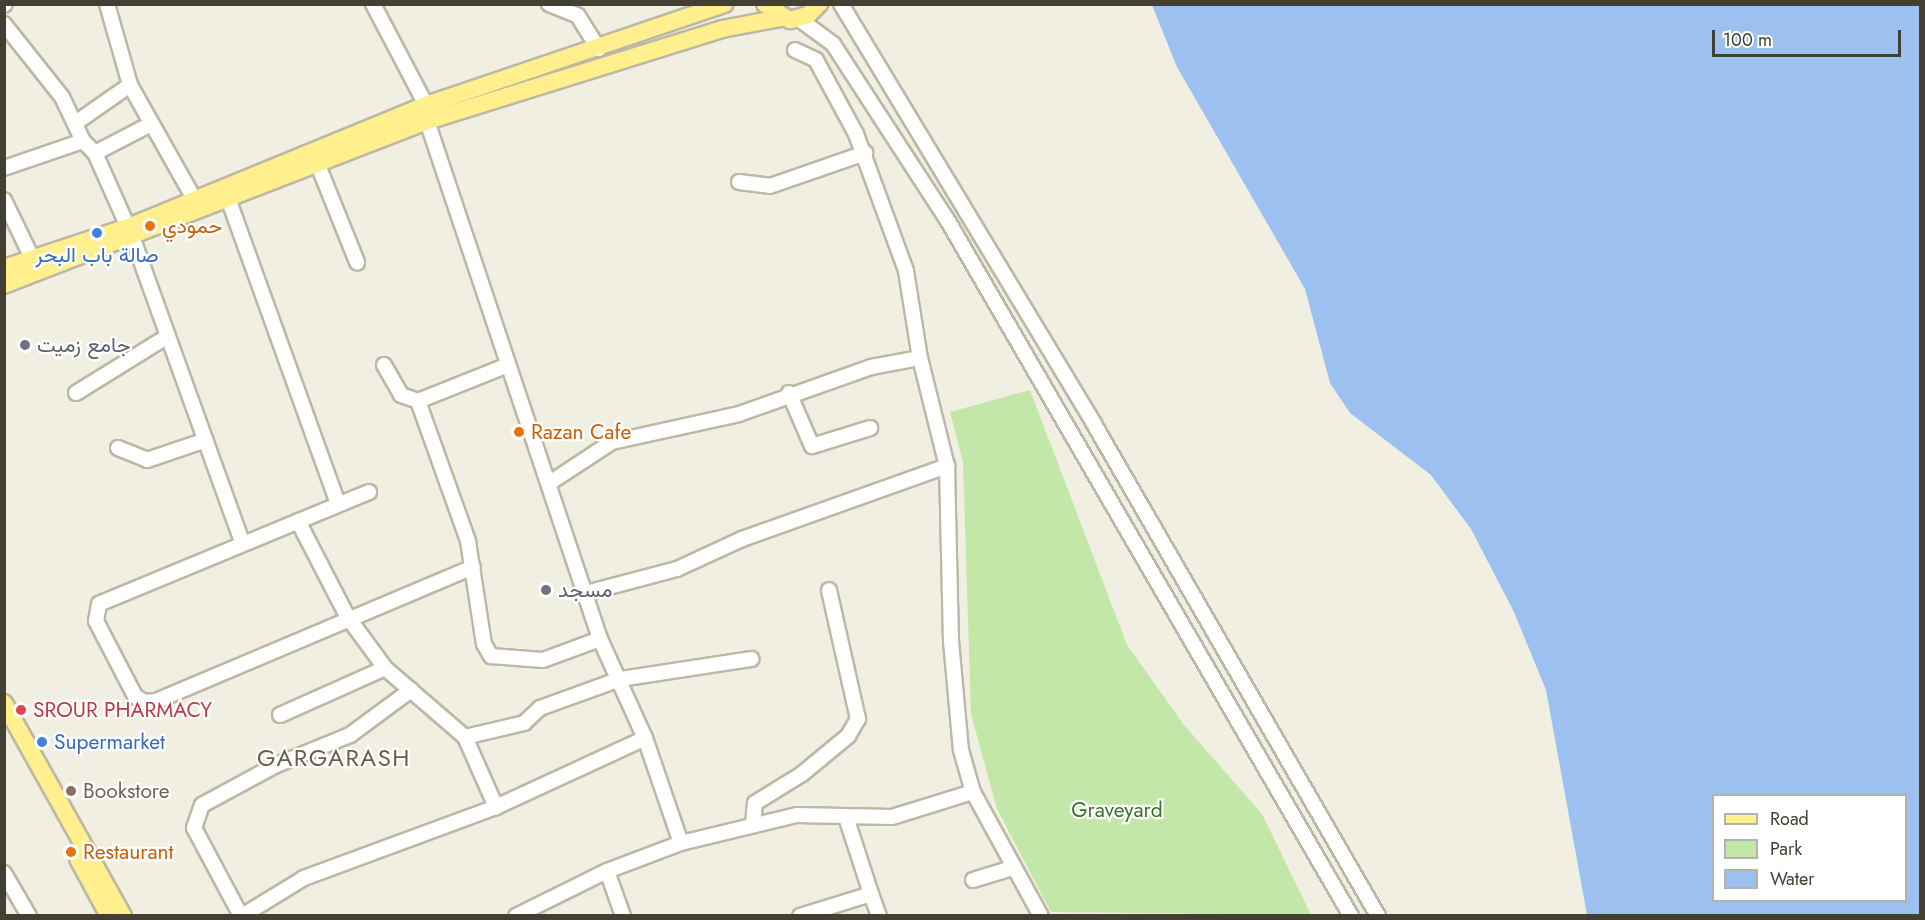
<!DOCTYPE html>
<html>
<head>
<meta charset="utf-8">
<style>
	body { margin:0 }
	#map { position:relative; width:1925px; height:920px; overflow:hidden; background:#f1efe2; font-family:Jost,Vazirmatn,sans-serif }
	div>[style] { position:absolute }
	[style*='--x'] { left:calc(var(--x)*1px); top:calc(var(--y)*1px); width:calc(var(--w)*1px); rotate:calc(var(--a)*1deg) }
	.green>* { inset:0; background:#c2e7a9 }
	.water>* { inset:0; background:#9cc1f0 }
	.roads { filter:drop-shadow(2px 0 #bdb8a5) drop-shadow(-2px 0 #bdb8a5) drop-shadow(0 2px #bdb8a5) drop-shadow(0 -2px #bdb8a5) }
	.minor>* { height:14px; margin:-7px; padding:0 7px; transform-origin:7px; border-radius:7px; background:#fff }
	.major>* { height:16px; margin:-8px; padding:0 8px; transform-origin:8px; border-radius:8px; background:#ffef8d }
	.dots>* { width:16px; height:16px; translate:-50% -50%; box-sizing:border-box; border:3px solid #fff; border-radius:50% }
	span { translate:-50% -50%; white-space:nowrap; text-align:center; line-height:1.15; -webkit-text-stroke:4.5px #fff; paint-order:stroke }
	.food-label { font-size:21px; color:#c56008 }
	.left { translate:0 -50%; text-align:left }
	.shop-label { font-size:21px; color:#366cbe }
	.worship-label { font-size:21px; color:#5b616d }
	.health-label { font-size:21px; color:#be3a42 }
	.education-label { font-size:21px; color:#785e54 }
	.park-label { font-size:21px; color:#387426 }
	.quarter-label { font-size:24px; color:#665f4a; letter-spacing:1.5px }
	.frame { position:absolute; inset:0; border:6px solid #433f33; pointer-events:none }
	.legend { position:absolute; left:1712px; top:794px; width:195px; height:108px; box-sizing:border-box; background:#fff; border:2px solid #b4b2ad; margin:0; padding:8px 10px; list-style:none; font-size:18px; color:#433f33 }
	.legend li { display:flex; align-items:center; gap:12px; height:30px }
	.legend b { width:30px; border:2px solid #b4b2ad }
	.scale { position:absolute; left:1712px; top:30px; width:189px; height:27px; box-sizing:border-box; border:3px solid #433f33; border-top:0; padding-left:8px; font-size:18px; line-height:21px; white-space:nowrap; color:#433f33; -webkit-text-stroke:4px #fff; paint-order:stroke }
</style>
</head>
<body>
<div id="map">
	<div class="green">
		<i style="clip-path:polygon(1030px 390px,1127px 645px,1184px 725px,1262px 814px,1311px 915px,1051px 912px,997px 809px,971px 714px,963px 462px,950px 412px)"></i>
	</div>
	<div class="water">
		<i style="clip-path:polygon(evenodd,1152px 5px,1920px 5px,1920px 915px,1587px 915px,1546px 690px,1514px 612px,1471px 529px,1431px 475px,1350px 413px,1330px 383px,1305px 289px,1177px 67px,1152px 5px,1714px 796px,1906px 796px,1906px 900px,1714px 900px,1714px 796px)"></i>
	</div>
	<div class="roads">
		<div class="minor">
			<i style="--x:107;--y:4;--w:84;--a:74.1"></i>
			<i style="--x:130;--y:85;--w:142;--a:60.6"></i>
			<i style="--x:373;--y:4;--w:114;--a:62.3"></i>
			<i style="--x:426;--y:105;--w:16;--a:86"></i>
			<i style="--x:427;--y:121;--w:546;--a:71.53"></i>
			<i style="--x:600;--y:639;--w:109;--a:65.6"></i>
			<i style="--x:645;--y:738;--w:111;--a:71.1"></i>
			<i style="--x:549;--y:4;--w:31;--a:22"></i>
			<i style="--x:578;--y:16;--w:39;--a:58"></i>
			<i style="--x:841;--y:4;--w:490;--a:58.9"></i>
			<i style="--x:1094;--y:424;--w:568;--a:60"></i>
			<i style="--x:4;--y:5;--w:1;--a:-45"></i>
			<i style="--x:799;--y:19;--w:42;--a:36.3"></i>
			<i style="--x:833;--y:44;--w:211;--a:57"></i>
			<i style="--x:948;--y:221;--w:803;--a:59.89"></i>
			<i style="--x:4;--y:24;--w:93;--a:51.5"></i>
			<i style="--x:62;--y:97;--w:49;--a:64.5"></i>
			<i style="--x:795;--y:50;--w:23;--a:25"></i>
			<i style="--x:816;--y:60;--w:84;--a:61.6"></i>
			<i style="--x:856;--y:134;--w:146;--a:69.9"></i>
			<i style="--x:906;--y:271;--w:88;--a:80.9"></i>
			<i style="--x:920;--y:358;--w:111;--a:76"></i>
			<i style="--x:947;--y:466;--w:175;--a:88.7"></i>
			<i style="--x:951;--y:641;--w:109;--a:84.8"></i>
			<i style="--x:961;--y:750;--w:44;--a:74.1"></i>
			<i style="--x:973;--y:792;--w:141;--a:61.3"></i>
			<i style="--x:77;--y:122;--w:65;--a:-34.9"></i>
			<i style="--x:95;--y:153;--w:63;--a:-27.4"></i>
			<i style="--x:318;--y:165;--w:105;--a:68.1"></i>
			<i style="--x:4;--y:168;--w:83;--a:-18.9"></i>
			<i style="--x:83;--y:141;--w:17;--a:45"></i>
			<i style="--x:95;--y:153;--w:81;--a:66"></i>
			<i style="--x:739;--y:182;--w:31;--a:7"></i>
			<i style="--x:770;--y:186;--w:101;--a:-19.2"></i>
			<i style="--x:4;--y:200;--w:67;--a:64.2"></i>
			<i style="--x:229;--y:201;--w:322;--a:70.2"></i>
			<i style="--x:133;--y:239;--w:324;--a:70.2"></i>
			<i style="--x:384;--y:365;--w:34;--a:60"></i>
			<i style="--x:401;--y:395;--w:18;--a:19"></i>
			<i style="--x:418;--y:401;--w:97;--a:-21.8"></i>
			<i style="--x:76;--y:393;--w:108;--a:-31.8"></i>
			<i style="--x:789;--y:393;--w:58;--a:66.5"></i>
			<i style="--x:812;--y:446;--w:61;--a:-17.2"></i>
			<i style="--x:418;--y:401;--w:149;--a:70.3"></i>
			<i style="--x:468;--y:541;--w:104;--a:81.2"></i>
			<i style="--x:484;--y:644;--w:14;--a:60"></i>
			<i style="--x:491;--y:656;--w:52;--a:4.4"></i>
			<i style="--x:543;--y:660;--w:61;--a:-20.2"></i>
			<i style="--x:118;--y:448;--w:31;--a:22"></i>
			<i style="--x:147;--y:460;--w:62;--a:-18.7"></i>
			<i style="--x:551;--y:482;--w:73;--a:-33.3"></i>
			<i style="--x:612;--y:442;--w:130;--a:-12.4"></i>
			<i style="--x:739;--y:414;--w:140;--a:-19.6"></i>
			<i style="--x:871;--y:367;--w:50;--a:-10.4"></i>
			<i style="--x:369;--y:492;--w:292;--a:157.5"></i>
			<i style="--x:99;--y:604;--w:17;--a:100"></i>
			<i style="--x:96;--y:621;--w:85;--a:62.5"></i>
			<i style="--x:135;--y:696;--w:11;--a:34"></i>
			<i style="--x:144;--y:702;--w:12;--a:-5"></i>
			<i style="--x:156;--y:701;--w:344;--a:-22.9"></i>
			<i style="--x:298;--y:521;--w:107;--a:62.7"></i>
			<i style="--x:347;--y:616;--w:64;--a:53.8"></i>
			<i style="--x:385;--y:668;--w:106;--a:40.8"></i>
			<i style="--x:465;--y:737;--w:77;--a:66.1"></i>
			<i style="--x:586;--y:593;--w:94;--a:-14.8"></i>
			<i style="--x:677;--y:569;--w:72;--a:-24.8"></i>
			<i style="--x:742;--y:539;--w:218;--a:-19.6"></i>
			<i style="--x:280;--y:715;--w:115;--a:-24.1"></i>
			<i style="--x:465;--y:737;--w:61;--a:-13.3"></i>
			<i style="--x:524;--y:723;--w:22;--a:-43"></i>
			<i style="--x:540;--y:708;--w:85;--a:-19.9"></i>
			<i style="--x:620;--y:679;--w:133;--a:-8.7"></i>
			<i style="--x:847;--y:820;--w:78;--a:72"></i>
			<i style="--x:753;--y:825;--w:22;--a:-85"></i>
			<i style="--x:755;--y:803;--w:55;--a:-31.7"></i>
			<i style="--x:802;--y:774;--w:60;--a:-39.6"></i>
			<i style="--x:848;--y:736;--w:20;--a:-60"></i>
			<i style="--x:858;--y:719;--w:132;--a:-102.7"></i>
			<i style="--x:607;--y:871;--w:48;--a:70.4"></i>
			<i style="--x:4;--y:873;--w:50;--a:59.8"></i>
			<i style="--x:973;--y:880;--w:41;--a:-17.1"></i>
			<i style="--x:241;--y:916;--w:100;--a:-118.1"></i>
			<i style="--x:194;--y:828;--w:24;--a:-71"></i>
			<i style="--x:202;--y:805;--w:82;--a:-28.4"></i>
			<i style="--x:274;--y:766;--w:82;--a:-22.2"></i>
			<i style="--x:350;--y:735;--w:76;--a:-36.4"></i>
			<i style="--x:242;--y:916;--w:73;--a:-31.5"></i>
			<i style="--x:304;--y:878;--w:205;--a:-20.3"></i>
			<i style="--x:496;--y:807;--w:164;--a:-24.8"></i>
			<i style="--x:516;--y:916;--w:102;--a:-26.3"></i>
			<i style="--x:607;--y:871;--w:79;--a:-20.7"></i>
			<i style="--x:681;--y:843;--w:119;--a:-13.6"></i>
			<i style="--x:797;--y:815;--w:95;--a:1.2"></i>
			<i style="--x:892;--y:817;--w:85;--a:-17.2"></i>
			<i style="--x:800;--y:916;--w:74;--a:-17.2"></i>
			<i style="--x:871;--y:894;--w:23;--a:70"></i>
		</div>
		<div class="major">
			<i style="--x:765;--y:4;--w:30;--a:33"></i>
			<i style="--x:790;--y:20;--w:19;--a:-16"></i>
			<i style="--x:808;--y:15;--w:16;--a:-45"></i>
			<i style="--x:4;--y:268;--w:131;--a:-18.3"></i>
			<i style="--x:128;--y:227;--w:322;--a:-22.3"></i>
			<i style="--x:426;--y:105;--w:315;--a:-18.7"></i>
			<i style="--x:4;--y:285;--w:454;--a:-21.2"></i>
			<i style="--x:427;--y:121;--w:309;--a:-17.3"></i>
			<i style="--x:722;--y:29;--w:60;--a:-10.6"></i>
			<i style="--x:4;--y:703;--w:244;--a:60.8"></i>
			<i style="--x:78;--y:859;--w:65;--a:61.5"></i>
		</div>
	</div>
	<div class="dots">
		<i style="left:150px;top:226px;background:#e8710a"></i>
		<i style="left:97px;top:233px;background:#3f7fe0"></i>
		<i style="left:25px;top:345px;background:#6b7280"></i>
		<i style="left:519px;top:432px;background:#e8710a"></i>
		<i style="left:546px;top:590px;background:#6b7280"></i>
		<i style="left:21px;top:710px;background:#e0444e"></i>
		<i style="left:42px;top:742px;background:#3f7fe0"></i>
		<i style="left:71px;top:791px;background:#8d6e63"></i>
		<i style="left:71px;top:852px;background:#e8710a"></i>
	</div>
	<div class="food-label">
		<span class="left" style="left:162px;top:226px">حمودي</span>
		<span class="left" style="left:531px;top:432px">Razan Cafe</span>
		<span class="left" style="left:83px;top:852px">Restaurant</span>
	</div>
	<div class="shop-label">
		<span style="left:97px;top:255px">صالة باب البحر</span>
		<span class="left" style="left:54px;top:742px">Supermarket</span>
	</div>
	<div class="worship-label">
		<span class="left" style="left:37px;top:345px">جامع زميت</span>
		<span class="left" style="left:558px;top:590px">مسجد</span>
	</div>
	<div class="health-label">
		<span class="left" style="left:33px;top:710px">SROUR PHARMACY</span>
	</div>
	<div class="education-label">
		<span class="left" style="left:83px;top:791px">Bookstore</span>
	</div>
	<div class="park-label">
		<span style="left:1117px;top:810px">Graveyard</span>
	</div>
	<div class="quarter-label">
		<span style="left:334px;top:758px">GARGARASH</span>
	</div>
	<div class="frame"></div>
	<ul class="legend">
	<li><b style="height:8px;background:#ffef8d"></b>Road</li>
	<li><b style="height:16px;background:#c2e7a9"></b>Park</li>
	<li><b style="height:16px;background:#9cc1f0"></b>Water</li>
	</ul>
	<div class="scale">100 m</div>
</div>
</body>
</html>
